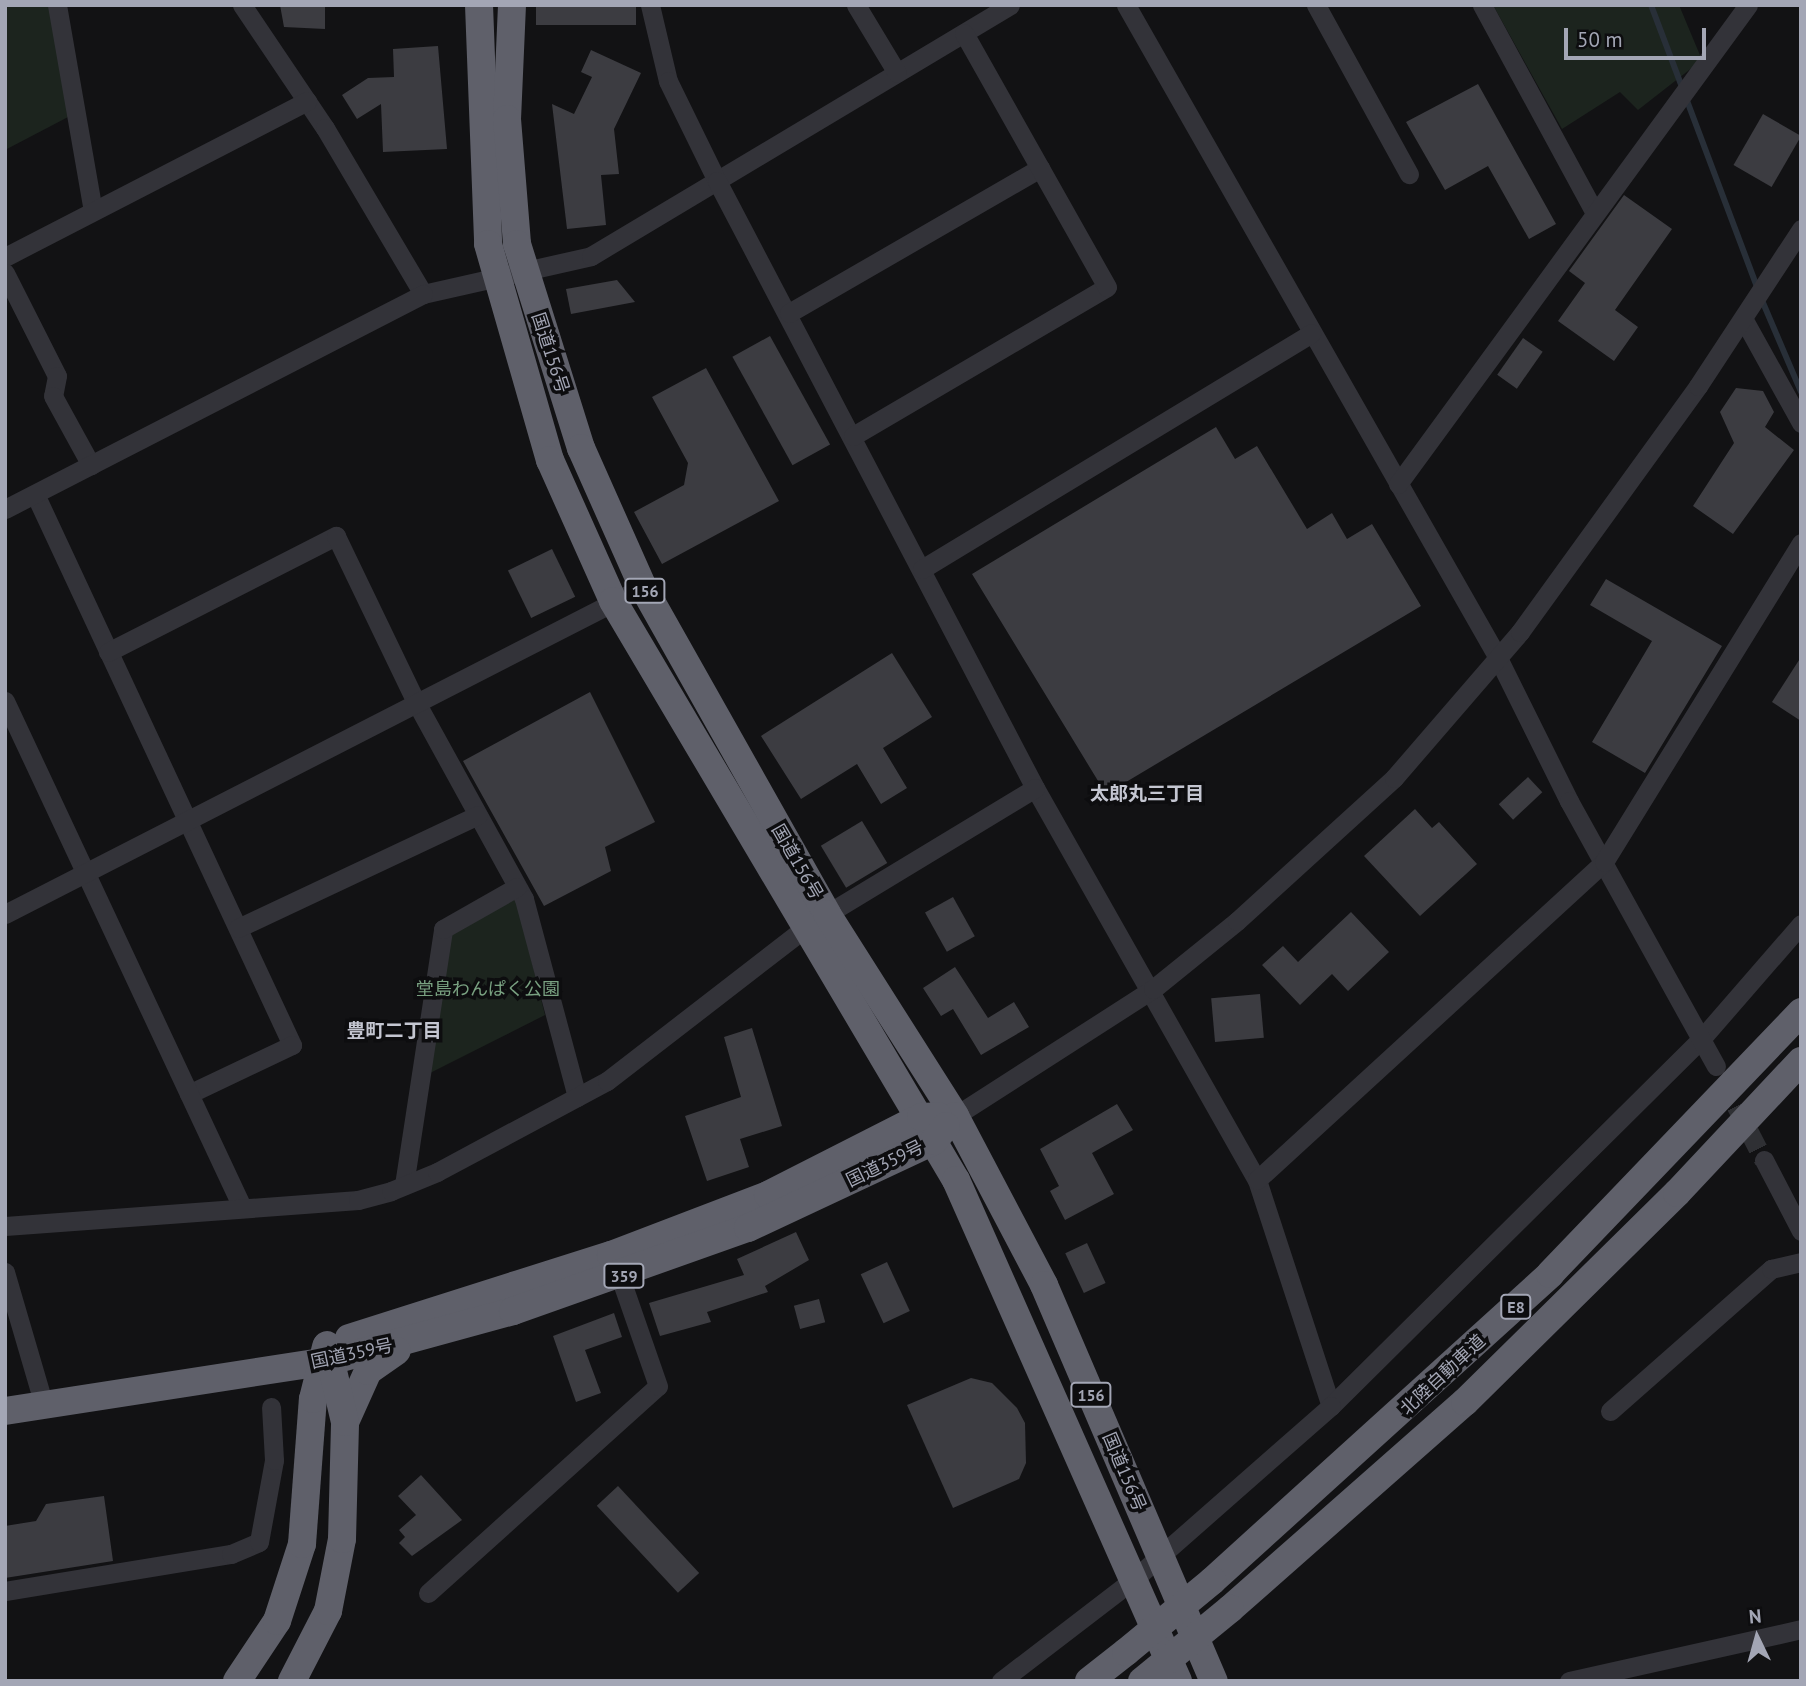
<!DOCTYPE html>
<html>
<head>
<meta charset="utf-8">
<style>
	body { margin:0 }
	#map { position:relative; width:1806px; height:1686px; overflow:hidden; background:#121214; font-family:"PT Sans","Noto Sans JP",sans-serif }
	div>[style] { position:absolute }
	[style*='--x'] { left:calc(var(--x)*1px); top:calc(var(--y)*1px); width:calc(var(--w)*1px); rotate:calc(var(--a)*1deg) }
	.green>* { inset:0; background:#1c241e }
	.stream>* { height:6px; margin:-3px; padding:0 3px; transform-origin:3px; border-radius:3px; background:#282f38 }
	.building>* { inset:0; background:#3c3c41; transform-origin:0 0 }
	.minor-tunnel>* { height:19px; margin-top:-9.5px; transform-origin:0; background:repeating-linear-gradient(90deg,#2f3034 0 19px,transparent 0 29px) }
	.minor>* { height:19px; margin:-9.5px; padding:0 9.5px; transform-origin:9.5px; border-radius:9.5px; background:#333339 }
	.highway>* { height:28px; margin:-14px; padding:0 14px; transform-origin:14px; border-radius:14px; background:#5f606a }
	.highway-bridge>* { height:28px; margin:-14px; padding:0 14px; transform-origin:14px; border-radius:14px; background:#5f606a }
	span { translate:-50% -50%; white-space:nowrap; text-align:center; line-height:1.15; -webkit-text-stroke:7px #0d0d0f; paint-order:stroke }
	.shield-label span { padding:2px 5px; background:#0d0d0f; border:2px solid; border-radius:5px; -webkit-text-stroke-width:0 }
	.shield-label { font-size:16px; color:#a3a6b5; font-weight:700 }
	.street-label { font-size:18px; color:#a3a6b5 }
	.park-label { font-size:18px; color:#79a181 }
	.neighbourhood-label { font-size:19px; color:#c4c6d1; font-weight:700 }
	.frame { position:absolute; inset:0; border:7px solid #a3a6b5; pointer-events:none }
	.north { position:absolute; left:1722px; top:1602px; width:70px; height:70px; -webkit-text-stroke:5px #0d0d0f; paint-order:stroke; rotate:355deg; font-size:19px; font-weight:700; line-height:28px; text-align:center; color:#a3a6b5 }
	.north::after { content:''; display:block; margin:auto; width:24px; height:32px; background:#a3a6b5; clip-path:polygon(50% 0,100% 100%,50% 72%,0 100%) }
	.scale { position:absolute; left:1564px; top:28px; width:142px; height:32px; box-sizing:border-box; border:4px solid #a3a6b5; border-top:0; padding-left:9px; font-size:21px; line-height:24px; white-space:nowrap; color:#a3a6b5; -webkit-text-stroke:5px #0d0d0f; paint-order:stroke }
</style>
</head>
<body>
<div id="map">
	<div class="green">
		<i style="clip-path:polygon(5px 5px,51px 5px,70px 116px,5px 150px)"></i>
		<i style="clip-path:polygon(1493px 5px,1679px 5px,1702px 60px,1638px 110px,1620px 92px,1562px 129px)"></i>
		<i style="clip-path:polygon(515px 894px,545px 1015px,430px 1073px,447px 932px)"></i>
	</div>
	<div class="stream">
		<i style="--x:1651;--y:5;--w:88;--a:69.3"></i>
		<i style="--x:1686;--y:98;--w:202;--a:69.4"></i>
		<i style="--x:1761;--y:298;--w:102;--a:66.9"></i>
	</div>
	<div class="building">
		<i style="clip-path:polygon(280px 5px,325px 5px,325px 29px,284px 27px)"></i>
		<i style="left:536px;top:5px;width:100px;height:20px"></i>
		<i style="clip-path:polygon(438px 46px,447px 149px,383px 152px,381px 104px,357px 119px,342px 95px,368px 78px,394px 77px,393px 49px)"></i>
		<i style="clip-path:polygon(591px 50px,641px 73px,614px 129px,619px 174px,601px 175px,606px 225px,567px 229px,552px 104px,574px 114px,592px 77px,581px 72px)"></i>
		<i style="clip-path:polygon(1478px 84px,1556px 224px,1529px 239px,1488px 166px,1445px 190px,1406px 122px)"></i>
		<i style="left:1763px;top:114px;width:44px;height:59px;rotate:30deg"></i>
		<i style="clip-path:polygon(1624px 195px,1672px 229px,1615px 310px,1638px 327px,1614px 361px,1558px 321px,1585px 283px,1569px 271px)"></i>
		<i style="clip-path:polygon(617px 280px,635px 302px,571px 314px,566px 289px)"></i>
		<i style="left:770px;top:336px;width:124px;height:43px;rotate:61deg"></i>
		<i style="left:1523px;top:338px;width:24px;height:45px;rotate:35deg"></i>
		<i style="clip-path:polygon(706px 368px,779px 501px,662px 564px,634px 512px,684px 485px,688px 463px,652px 397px)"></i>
		<i style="clip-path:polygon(1736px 388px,1763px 391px,1774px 412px,1765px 427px,1794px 450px,1733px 534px,1693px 506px,1734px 443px,1720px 412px)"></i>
		<i style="clip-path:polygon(1216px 427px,1235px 459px,1257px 446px,1307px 529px,1332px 513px,1347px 539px,1372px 524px,1421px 606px,1106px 794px,972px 574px)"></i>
		<i style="left:552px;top:549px;width:53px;height:49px;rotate:64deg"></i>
		<i style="clip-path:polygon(1606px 579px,1722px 646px,1645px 773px,1592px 742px,1652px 641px,1590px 605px)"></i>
		<i style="clip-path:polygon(892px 653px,932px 717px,883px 748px,907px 788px,881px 804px,857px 764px,801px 799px,761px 736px)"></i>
		<i style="clip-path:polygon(1801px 657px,1801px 721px,1772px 702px)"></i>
		<i style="clip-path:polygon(590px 692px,655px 822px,605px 847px,611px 871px,544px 906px,463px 761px)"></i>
		<i style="left:1528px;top:777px;width:21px;height:40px;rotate:47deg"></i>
		<i style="clip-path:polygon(1415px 809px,1432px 828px,1439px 822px,1477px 864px,1420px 916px,1364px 856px)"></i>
		<i style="left:862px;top:821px;width:49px;height:48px;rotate:59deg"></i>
		<i style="left:953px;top:897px;width:45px;height:32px;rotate:61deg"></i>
		<i style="clip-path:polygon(1351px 912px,1389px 952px,1348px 991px,1332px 974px,1300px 1005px,1262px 965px,1283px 946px,1298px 962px)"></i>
		<i style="clip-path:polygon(955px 967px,988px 1018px,1014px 1002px,1029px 1027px,981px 1055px,953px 1009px,941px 1016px,923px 988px)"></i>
		<i style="left:1260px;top:994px;width:44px;height:49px;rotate:85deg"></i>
		<i style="clip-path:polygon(752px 1028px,782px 1126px,740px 1139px,749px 1167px,707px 1181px,685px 1116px,741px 1097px,724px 1037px)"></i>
		<i style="clip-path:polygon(1117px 1104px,1133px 1130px,1092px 1153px,1114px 1194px,1065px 1220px,1050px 1191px,1059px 1186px,1040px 1149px)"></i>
		<i style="clip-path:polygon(796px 1232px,809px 1260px,765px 1286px,768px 1292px,707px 1312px,711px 1322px,660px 1336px,649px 1303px,744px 1275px,737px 1259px)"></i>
		<i style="left:1087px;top:1243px;width:44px;height:24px;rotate:65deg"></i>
		<i style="left:887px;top:1262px;width:54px;height:29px;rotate:65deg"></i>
		<i style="left:819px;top:1299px;width:24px;height:26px;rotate:75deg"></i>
		<i style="clip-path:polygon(614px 1313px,622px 1337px,585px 1350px,601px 1393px,576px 1402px,553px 1336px)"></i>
		<i style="clip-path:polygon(971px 1378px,992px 1383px,1017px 1408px,1025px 1423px,1026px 1463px,1019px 1479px,953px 1508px,907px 1405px)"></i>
		<i style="clip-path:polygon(421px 1475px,462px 1520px,412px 1556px,399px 1543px,405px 1537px,399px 1530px,416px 1515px,398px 1496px)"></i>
		<i style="left:618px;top:1486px;width:119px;height:29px;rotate:47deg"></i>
		<i style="clip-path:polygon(104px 1496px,113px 1561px,5px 1578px,5px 1526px,36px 1521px,46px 1504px)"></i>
	</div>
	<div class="minor-tunnel">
		<i style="--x:1723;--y:1080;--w:90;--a:62.9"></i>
	</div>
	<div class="minor">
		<i style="--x:57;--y:5;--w:209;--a:80.1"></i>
		<i style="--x:242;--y:5;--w:148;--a:56"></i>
		<i style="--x:325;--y:128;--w:193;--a:59.4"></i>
		<i style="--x:423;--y:294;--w:172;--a:-12.7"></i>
		<i style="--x:591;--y:256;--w:488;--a:-30.9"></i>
		<i style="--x:650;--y:5;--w:78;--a:76.7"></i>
		<i style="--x:668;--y:81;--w:111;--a:63.9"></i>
		<i style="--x:717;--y:181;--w:685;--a:62.35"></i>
		<i style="--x:1035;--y:788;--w:450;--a:60.5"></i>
		<i style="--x:1257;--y:1180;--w:238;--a:71.9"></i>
		<i style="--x:1331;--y:1406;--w:523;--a:-44.77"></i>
		<i style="--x:1702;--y:1038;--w:151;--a:-49"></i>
		<i style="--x:856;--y:5;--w:79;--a:58.9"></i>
		<i style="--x:1126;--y:5;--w:752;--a:60.33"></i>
		<i style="--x:1498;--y:658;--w:160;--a:63.6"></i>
		<i style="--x:1569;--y:801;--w:303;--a:61"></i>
		<i style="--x:1316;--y:5;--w:193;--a:61.2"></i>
		<i style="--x:1482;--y:5;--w:237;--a:61.5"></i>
		<i style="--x:5;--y:257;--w:340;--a:-27.3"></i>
		<i style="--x:5;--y:273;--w:115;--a:63.2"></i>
		<i style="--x:57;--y:376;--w:20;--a:101"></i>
		<i style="--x:53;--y:396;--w:79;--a:61.2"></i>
		<i style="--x:789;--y:313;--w:290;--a:-30"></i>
		<i style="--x:1744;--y:320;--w:118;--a:61"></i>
		<i style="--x:853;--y:436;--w:294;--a:-30.4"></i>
		<i style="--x:1107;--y:287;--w:291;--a:-119.4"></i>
		<i style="--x:1398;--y:484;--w:593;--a:-53.84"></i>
		<i style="--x:35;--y:494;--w:608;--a:64.99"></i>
		<i style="--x:292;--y:1045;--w:114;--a:154.6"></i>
		<i style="--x:5;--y:509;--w:470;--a:-27.2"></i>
		<i style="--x:922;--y:569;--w:455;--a:-31.2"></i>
		<i style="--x:108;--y:652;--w:256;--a:-27"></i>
		<i style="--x:336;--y:536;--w:187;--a:64.3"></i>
		<i style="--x:417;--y:704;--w:222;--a:61.2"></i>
		<i style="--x:524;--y:899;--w:205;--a:75"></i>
		<i style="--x:5;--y:701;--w:559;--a:64.9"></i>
		<i style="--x:5;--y:914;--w:717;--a:-27.14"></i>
		<i style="--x:827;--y:914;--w:243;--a:-31.2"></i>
		<i style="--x:238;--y:928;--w:265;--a:-25.2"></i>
		<i style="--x:955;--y:1116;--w:235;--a:-32.7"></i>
		<i style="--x:1153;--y:989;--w:108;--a:-39"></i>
		<i style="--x:1237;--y:921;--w:212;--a:-42.3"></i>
		<i style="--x:1394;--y:778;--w:193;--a:-49.2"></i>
		<i style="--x:1520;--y:632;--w:304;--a:-54.1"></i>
		<i style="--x:1698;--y:386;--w:188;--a:-56.7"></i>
		<i style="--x:1764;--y:1160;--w:80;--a:62.5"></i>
		<i style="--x:1257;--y:1180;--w:471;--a:-42.5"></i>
		<i style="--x:1604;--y:862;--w:375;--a:-58.3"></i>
		<i style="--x:404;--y:1185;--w:259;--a:-81.3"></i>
		<i style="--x:443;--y:929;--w:85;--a:-29.6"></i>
		<i style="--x:5;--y:1226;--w:354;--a:-4.2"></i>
		<i style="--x:358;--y:1200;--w:34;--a:-15"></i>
		<i style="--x:391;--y:1191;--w:50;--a:-22.4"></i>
		<i style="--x:437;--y:1172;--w:193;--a:-28.2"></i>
		<i style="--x:607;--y:1081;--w:250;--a:-37.7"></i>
		<i style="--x:5;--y:1272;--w:139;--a:73.7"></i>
		<i style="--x:1610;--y:1411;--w:215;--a:-41.4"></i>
		<i style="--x:1771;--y:1269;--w:31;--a:-13"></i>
		<i style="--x:5;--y:1591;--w:229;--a:-9.3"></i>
		<i style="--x:231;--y:1554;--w:30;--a:-23"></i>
		<i style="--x:259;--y:1542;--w:83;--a:-79.6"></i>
		<i style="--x:274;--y:1460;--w:53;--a:-93.2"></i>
		<i style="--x:428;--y:1593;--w:309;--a:-42"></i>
		<i style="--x:658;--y:1386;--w:115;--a:-109.2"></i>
		<i style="--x:1001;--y:1681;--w:168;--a:-37.5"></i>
		<i style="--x:1134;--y:1579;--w:262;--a:-41.3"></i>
		<i style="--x:1569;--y:1681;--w:238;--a:-12.6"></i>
	</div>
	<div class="highway">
		<i style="--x:479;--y:5;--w:239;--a:87.8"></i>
		<i style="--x:488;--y:244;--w:225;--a:74"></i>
		<i style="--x:550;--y:460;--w:154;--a:65.9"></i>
		<i style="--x:613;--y:601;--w:673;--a:59.36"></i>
		<i style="--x:956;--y:1180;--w:548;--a:66.1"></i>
		<i style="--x:512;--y:5;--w:114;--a:92.5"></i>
		<i style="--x:507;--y:119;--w:125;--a:85.4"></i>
		<i style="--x:517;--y:244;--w:214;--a:72.6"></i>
		<i style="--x:581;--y:448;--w:152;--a:66"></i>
		<i style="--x:643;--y:587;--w:375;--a:60.6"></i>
		<i style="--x:827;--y:914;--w:239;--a:57.6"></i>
		<i style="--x:955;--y:1116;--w:191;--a:62.2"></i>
		<i style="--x:1044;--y:1285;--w:431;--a:66.8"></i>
		<i style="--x:349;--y:1338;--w:275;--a:-17.6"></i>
		<i style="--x:611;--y:1255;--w:168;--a:-20.9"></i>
		<i style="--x:768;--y:1195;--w:172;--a:-27"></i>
		<i style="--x:921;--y:1117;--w:17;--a:-3"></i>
		<i style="--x:5;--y:1411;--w:333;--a:-8.8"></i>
		<i style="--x:334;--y:1360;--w:186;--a:-15.3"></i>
		<i style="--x:513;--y:1311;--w:249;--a:-19.5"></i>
		<i style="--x:748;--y:1228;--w:205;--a:-25.1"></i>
		<i style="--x:934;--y:1141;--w:19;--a:-51"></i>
		<i style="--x:346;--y:1420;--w:54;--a:-65.8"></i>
		<i style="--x:368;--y:1371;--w:35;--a:-35"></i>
		<i style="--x:1212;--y:1581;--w:457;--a:-42.2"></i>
		<i style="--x:1550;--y:1274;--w:363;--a:-46.2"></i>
		<i style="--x:1230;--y:1609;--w:313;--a:-41.4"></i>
		<i style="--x:1465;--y:1402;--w:298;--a:-44.6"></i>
		<i style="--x:1677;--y:1193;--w:181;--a:-46.8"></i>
		<i style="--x:237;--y:1681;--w:72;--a:-56.3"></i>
		<i style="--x:277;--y:1621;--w:81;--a:-72"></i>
		<i style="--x:302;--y:1544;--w:145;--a:-85.7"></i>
		<i style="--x:313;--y:1399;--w:54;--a:-76"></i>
		<i style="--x:292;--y:1681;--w:79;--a:-62.8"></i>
		<i style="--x:328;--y:1611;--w:73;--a:-79"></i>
		<i style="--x:342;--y:1539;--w:117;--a:-88.5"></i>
		<i style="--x:345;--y:1422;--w:79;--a:-103.2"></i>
		<i style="--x:1089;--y:1681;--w:47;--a:-38.1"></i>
	</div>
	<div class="highway-bridge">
		<i style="--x:1126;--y:1652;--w:112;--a:-39.5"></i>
		<i style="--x:1142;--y:1681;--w:114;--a:-39.3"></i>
	</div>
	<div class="shield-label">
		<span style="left:645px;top:591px">156</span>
		<span style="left:624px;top:1276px">359</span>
		<span style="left:1516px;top:1307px">E8</span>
		<span style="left:1091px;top:1395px">156</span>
	</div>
	<div class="street-label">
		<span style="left:550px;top:353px;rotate:72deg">国道156号</span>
		<span style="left:797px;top:862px;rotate:60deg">国道156号</span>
		<span style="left:885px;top:1164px;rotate:-26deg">国道359号</span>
		<span style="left:352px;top:1354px;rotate:-12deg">国道359号</span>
		<span style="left:1443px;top:1375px;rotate:-43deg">北陸自動車道</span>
		<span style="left:1124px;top:1472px;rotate:67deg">国道156号</span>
	</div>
	<div class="park-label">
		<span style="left:488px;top:989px">堂島わんぱく公園</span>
	</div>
	<div class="neighbourhood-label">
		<span style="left:1147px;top:794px">太郎丸三丁目</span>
		<span style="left:394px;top:1031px">豊町二丁目</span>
	</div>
	<div class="frame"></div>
	<div class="north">N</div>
	<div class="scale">50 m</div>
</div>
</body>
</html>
